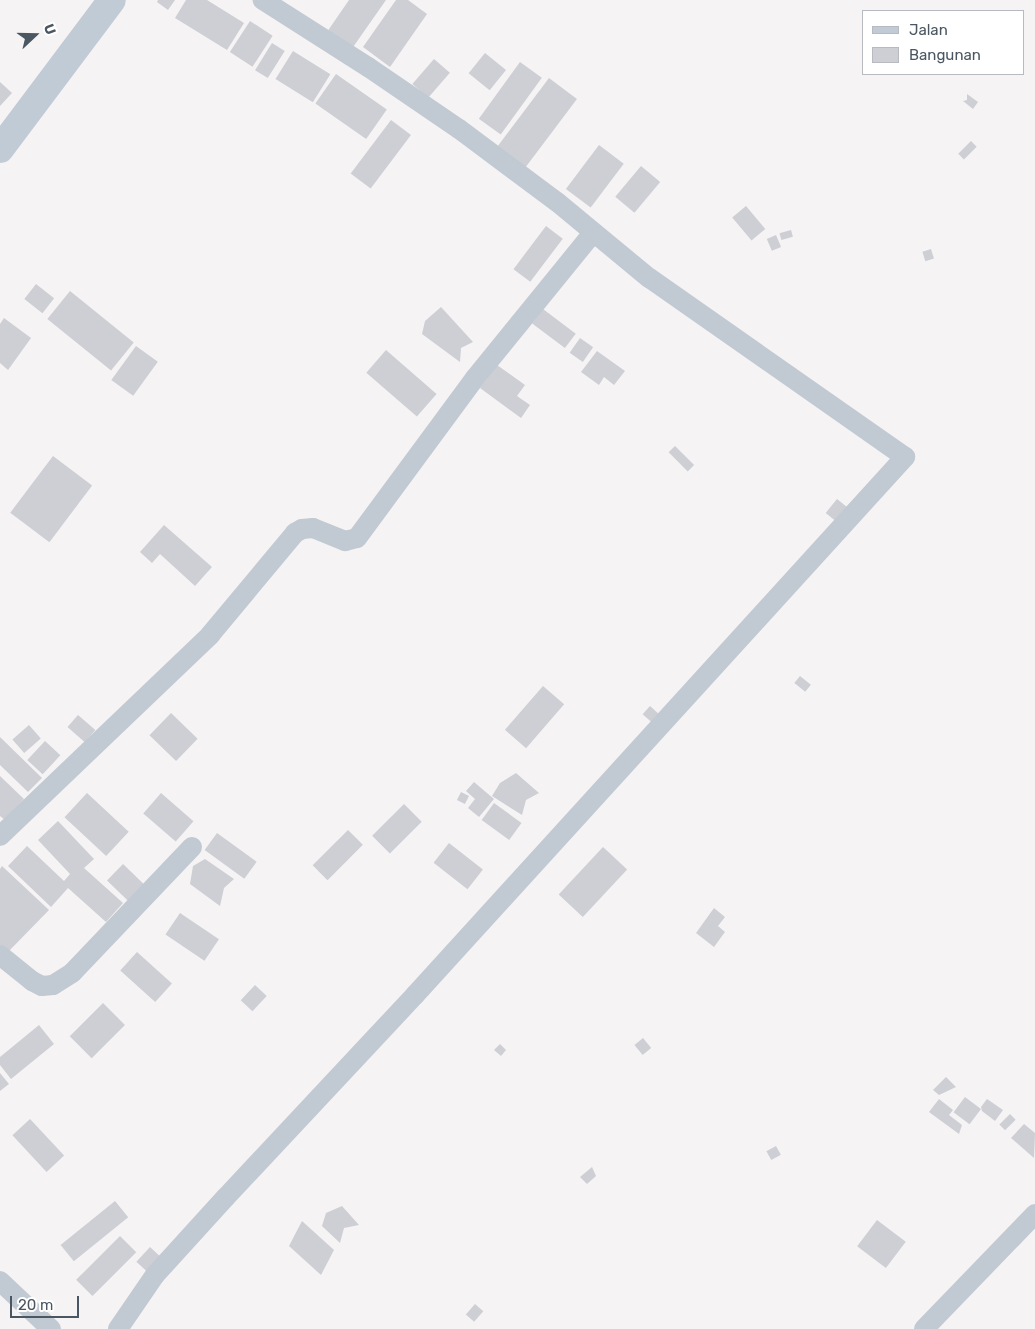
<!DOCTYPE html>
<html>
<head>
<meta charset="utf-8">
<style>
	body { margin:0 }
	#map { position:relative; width:1035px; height:1329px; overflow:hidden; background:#f5f3f3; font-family:Rubik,sans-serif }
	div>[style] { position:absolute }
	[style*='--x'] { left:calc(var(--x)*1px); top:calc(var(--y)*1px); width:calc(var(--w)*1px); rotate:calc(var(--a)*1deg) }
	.building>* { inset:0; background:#cdcfd5; transform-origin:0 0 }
	.minor>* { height:20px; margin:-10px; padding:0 10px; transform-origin:10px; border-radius:10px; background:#c1cad2 }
	.secondary>* { height:28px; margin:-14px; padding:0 14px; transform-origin:14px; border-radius:14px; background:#c1cbd6 }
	span { translate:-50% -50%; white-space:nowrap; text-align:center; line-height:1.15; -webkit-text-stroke:4px #fff; paint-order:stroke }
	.legend { position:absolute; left:862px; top:10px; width:162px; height:65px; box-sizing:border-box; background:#fff; border:1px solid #b7bbc0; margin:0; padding:6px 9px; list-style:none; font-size:15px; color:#4a5661 }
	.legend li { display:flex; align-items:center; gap:10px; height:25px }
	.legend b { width:25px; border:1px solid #b7bbc0 }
	.north { position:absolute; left:10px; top:10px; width:50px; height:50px; -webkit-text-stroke:4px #fff; paint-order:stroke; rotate:69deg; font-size:14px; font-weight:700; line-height:20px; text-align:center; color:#4a5661 }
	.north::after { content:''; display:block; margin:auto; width:18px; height:22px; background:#4a5661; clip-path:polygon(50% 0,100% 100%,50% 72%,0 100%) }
	.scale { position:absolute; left:10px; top:1296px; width:69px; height:22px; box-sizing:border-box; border:2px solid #4a5661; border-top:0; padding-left:6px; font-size:15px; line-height:18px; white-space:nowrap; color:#4a5661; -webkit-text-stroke:4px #fff; paint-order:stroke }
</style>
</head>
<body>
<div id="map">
	<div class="building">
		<i style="clip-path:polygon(158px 0,175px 0,168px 10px,157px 2px)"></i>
		<i style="clip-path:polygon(186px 0,207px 0,244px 23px,227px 50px,175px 18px)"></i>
		<i style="clip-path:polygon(349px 0,386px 0,351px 50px,327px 32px)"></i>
		<i style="clip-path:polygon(396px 0,408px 0,427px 14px,390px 67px,363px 47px)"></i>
		<i style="left:250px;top:21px;width:27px;height:37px;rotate:33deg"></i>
		<i style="left:272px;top:43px;width:15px;height:32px;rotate:32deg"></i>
		<i style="left:293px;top:51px;width:44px;height:33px;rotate:32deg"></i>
		<i style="left:485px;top:53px;width:27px;height:26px;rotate:39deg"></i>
		<i style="left:434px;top:59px;width:21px;height:33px;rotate:41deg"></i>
		<i style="left:520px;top:62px;width:27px;height:70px;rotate:36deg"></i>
		<i style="left:336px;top:74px;width:62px;height:36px;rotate:35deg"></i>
		<i style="left:549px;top:78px;width:35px;height:86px;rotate:37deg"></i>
		<i style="clip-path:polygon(0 82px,12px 93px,0 106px)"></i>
		<i style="clip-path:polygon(967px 94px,978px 102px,973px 109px,963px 101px,967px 100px)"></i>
		<i style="left:391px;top:120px;width:25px;height:67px;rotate:37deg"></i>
		<i style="left:971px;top:141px;width:8px;height:18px;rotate:45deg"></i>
		<i style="left:599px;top:145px;width:31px;height:55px;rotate:37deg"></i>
		<i style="left:641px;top:166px;width:25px;height:40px;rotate:40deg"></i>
		<i style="left:746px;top:206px;width:30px;height:18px;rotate:50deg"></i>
		<i style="left:546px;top:226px;width:21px;height:54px;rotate:37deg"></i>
		<i style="left:791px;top:230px;width:7px;height:12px;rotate:74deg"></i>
		<i style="left:776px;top:235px;width:13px;height:10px;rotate:67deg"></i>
		<i style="left:931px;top:249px;width:10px;height:9px;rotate:73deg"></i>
		<i style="left:36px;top:284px;width:23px;height:19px;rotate:38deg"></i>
		<i style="left:70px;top:291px;width:82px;height:36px;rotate:39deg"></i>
		<i style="clip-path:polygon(441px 307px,473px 342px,461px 348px,460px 362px,422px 334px,425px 321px)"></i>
		<i style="left:543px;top:309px;width:41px;height:18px;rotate:37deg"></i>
		<i style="clip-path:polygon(4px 318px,31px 338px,8px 370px,0 363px,0 324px)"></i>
		<i style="left:580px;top:338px;width:16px;height:18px;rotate:35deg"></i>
		<i style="left:136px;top:346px;width:27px;height:42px;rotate:36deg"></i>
		<i style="left:386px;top:350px;width:67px;height:30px;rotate:41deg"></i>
		<i style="clip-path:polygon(597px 351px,625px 371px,614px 385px,604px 377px,599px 385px,581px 372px)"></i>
		<i style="clip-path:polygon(497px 365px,525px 385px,517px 396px,530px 405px,521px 418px,480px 388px)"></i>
		<i style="left:675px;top:446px;width:27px;height:9px;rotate:45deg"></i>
		<i style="left:53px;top:456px;width:49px;height:71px;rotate:37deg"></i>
		<i style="left:837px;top:499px;width:14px;height:18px;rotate:39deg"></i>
		<i style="clip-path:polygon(164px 525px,212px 567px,195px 586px,160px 554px,152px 563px,140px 552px)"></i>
		<i style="left:800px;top:676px;width:14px;height:9px;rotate:39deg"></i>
		<i style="left:543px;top:686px;width:28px;height:58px;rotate:41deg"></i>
		<i style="left:650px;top:706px;width:13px;height:11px;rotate:42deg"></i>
		<i style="left:171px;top:713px;width:37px;height:31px;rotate:44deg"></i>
		<i style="left:78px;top:715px;width:23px;height:16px;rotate:41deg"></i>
		<i style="left:29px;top:725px;width:18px;height:22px;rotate:49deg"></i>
		<i style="clip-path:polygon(0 737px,42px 778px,28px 792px,0 765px)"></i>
		<i style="left:45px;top:741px;width:21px;height:26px;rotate:43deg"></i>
		<i style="clip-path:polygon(516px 773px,539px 793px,526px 800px,522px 815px,492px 796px,500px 783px)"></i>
		<i style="clip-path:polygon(0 776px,24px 799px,5px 820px,0 816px)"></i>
		<i style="clip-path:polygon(474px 782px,494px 799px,479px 817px,468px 808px,475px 799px,466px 791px)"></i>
		<i style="left:461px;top:792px;width:9px;height:9px;rotate:27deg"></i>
		<i style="left:87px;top:793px;width:57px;height:33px;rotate:43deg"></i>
		<i style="left:161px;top:793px;width:43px;height:27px;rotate:41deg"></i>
		<i style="left:494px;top:803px;width:34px;height:21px;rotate:36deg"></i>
		<i style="left:404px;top:804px;width:25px;height:45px;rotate:45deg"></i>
		<i style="clip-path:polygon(58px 821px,94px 859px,84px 868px,123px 903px,106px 922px,68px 888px,51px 907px,8px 866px,27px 846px,64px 881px,70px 874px,38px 840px)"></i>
		<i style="left:348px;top:830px;width:21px;height:50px;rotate:45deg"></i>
		<i style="left:217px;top:833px;width:49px;height:21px;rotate:36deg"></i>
		<i style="left:449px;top:843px;width:43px;height:25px;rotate:38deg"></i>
		<i style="left:603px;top:847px;width:33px;height:65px;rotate:43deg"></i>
		<i style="clip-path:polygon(205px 859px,234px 879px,224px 888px,220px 906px,190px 884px,193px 866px)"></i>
		<i style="left:123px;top:864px;width:32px;height:23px;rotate:44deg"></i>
		<i style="clip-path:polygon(2px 866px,49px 910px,8px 952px,0 945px,0 869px)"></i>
		<i style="clip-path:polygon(714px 908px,725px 917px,718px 926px,725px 932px,714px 947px,696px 933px)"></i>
		<i style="left:180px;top:913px;width:47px;height:26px;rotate:34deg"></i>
		<i style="left:137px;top:952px;width:47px;height:25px;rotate:42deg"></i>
		<i style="left:255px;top:985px;width:16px;height:21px;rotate:43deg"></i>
		<i style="left:103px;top:1003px;width:31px;height:47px;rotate:45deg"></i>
		<i style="clip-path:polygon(39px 1025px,54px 1044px,11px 1079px,0 1065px,0 1057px)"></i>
		<i style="left:643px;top:1038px;width:13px;height:11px;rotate:51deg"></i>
		<i style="clip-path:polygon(500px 1044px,506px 1050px,501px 1056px,494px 1050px)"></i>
		<i style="clip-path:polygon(0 1073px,9px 1084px,0 1091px)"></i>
		<i style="clip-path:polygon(946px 1077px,956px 1087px,939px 1095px,933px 1090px)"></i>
		<i style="left:965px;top:1097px;width:20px;height:19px;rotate:37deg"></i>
		<i style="clip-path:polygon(939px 1099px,953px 1110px,949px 1115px,962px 1125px,959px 1134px,929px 1112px)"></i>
		<i style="clip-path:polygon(987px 1099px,1003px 1110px,995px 1121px,982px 1111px,981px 1107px)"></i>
		<i style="left:1010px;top:1114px;width:8px;height:15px;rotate:45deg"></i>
		<i style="left:30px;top:1119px;width:50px;height:24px;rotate:47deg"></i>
		<i style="clip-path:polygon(1024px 1124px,1035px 1133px,1034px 1158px,1011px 1138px)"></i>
		<i style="left:776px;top:1146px;width:10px;height:11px;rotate:61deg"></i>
		<i style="clip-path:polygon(592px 1167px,596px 1176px,587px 1184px,580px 1177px)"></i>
		<i style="left:115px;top:1201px;width:21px;height:70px;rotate:51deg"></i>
		<i style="clip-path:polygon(342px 1206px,359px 1225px,344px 1228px,340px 1243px,322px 1226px,326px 1213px)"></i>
		<i style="left:877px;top:1220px;width:36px;height:33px;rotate:37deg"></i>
		<i style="clip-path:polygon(302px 1221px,334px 1250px,321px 1275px,289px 1246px)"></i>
		<i style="left:120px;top:1236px;width:23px;height:62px;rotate:45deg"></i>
		<i style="left:150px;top:1247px;width:18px;height:20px;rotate:43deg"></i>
		<i style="left:475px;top:1304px;width:11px;height:14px;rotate:41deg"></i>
	</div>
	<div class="minor">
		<i style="--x:0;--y:836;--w:291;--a:-43.7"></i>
		<i style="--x:210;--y:635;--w:133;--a:-50.2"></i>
		<i style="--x:295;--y:533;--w:8;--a:-30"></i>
		<i style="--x:302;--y:529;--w:11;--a:-5"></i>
		<i style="--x:313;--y:528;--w:35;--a:22"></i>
		<i style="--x:345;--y:541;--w:12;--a:-14"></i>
		<i style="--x:357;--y:538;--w:199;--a:-53.6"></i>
		<i style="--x:475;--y:378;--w:187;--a:-50.9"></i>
		<i style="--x:0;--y:955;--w:41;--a:39.1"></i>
		<i style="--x:32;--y:981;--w:11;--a:27"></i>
		<i style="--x:42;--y:986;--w:11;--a:-5"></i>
		<i style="--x:53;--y:985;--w:22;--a:-32"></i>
		<i style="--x:72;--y:973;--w:174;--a:-46.4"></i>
		<i style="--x:0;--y:1281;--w:70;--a:43.3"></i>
		<i style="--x:118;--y:1329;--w:65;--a:-55.6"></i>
		<i style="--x:155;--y:1275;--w:105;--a:-47.7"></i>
		<i style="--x:226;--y:1197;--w:277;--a:-46.9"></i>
		<i style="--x:415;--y:995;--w:728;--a:-47.67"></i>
		<i style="--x:905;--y:457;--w:312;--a:-145"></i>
		<i style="--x:649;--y:278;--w:119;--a:-140.4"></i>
		<i style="--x:557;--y:202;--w:122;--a:-143.3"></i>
		<i style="--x:459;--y:129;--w:110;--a:-145.7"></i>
		<i style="--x:368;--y:67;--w:125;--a:-147.5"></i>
		<i style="--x:924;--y:1329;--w:160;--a:-46"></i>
	</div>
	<div class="secondary">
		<i style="--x:0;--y:149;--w:186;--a:-53.1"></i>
	</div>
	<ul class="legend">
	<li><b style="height:6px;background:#c1cbd6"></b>Jalan</li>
	<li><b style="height:14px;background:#cdcfd5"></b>Bangunan</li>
	</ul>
	<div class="north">U</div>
	<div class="scale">20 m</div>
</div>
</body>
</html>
